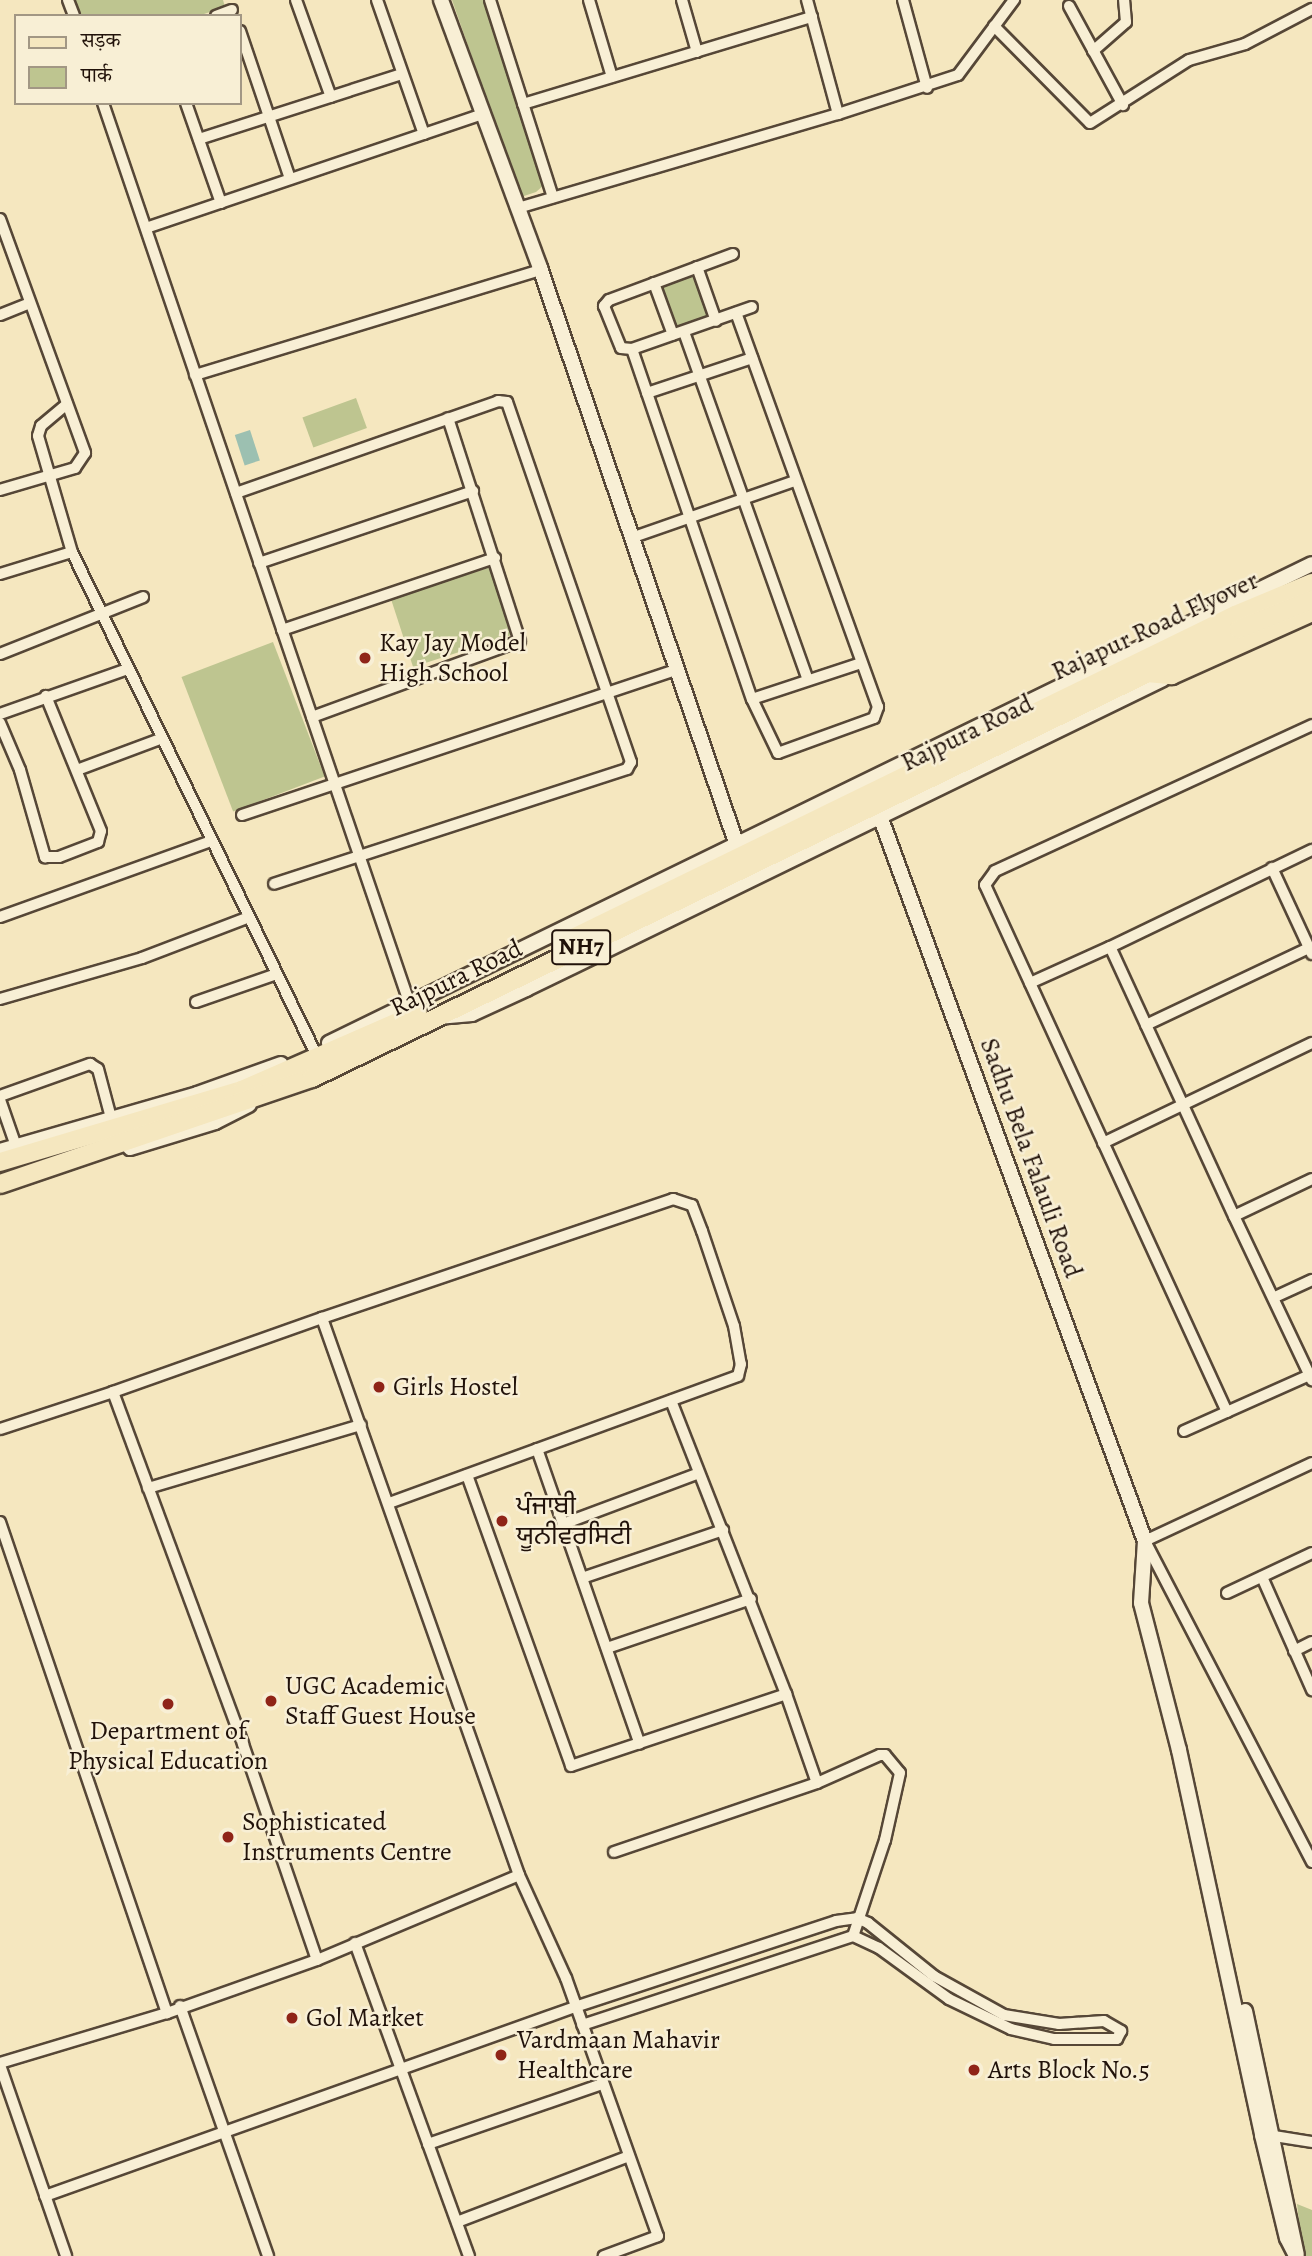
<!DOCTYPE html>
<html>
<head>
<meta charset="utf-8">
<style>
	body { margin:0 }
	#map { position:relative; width:1312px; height:2256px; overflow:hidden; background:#f5e7bf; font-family:Alegreya,"Noto Serif Devanagari","Noto Sans Gurmukhi",serif }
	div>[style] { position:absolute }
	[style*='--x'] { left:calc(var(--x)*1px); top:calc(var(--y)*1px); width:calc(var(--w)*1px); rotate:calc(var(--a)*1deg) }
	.green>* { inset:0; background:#bec590; transform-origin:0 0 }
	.water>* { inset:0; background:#9cc0b1; transform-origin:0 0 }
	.roads { filter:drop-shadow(2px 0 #564737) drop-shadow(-2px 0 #564737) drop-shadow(0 2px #564737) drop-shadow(0 -2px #564737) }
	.street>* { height:10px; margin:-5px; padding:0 5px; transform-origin:5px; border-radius:5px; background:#f8efd5 }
	.secondary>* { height:14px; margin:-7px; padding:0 7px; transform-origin:7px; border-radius:7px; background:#f8efd5 }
	.primary>* { height:16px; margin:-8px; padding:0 8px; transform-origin:8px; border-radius:8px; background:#f5e7bf }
	.highway>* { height:18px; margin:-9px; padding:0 9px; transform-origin:9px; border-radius:9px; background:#f5e7bf }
	.dots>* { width:19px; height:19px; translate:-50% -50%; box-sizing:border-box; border:4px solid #f8efd5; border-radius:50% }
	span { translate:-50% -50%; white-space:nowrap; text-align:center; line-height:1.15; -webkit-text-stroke:5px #f8efd5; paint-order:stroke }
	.shield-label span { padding:2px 5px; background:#f8efd5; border:2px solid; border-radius:5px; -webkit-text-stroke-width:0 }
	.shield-label { font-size:24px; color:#21120a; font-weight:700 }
	.street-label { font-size:26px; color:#21120a }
	.poi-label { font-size:26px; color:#21120a }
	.left { translate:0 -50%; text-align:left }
	.legend { position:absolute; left:14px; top:14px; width:228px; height:91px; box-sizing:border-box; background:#f8efd5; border:2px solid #a29784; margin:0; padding:9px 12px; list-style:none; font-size:21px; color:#21120a }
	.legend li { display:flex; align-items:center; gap:14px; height:35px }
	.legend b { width:35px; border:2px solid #a29784 }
</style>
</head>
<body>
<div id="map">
	<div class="green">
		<i style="clip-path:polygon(73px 0,223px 0,225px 7px,198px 16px,79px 16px)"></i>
		<i style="clip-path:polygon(452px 0,483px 0,544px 185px,536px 192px,521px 197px)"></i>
		<i style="clip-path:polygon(691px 272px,712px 317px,677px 328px,659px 284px)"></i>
		<i style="left:356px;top:398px;width:32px;height:57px;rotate:70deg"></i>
		<i style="left:491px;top:567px;width:71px;height:105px;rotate:72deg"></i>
		<i style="left:273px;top:642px;width:144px;height:98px;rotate:69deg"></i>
		<i style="clip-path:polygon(1297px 2204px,1312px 2210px,1312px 2256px,1303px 2256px)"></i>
	</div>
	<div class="water">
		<i style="left:250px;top:430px;width:32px;height:16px;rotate:72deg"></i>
	</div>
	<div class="roads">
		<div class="street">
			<i style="--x:68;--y:0;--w:17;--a:69"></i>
			<i style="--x:296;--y:0;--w:103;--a:70.2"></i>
			<i style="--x:377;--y:0;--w:142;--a:70.7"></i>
			<i style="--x:490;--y:0;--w:207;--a:72.3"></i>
			<i style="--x:589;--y:0;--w:80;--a:73.4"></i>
			<i style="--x:682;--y:0;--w:54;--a:73.9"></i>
			<i style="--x:903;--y:0;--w:91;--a:74.7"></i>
			<i style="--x:1069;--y:6;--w:113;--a:61.4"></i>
			<i style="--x:216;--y:16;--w:17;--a:-21"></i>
			<i style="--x:994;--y:26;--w:136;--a:45.3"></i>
			<i style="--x:1090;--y:123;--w:117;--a:-32.5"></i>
			<i style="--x:1189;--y:60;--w:58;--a:-15.9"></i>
			<i style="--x:1245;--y:44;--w:76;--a:-27.6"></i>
			<i style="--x:240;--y:31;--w:156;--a:71.3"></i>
			<i style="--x:1093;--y:51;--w:44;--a:-41.3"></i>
			<i style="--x:1126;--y:22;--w:22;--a:-95"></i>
			<i style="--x:103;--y:103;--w:953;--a:71.2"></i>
			<i style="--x:186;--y:103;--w:106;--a:70.7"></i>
			<i style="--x:523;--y:104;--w:302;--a:-16.8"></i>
			<i style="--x:838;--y:114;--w:126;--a:-18"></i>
			<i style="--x:958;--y:75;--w:94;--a:-53.3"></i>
			<i style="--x:199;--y:139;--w:213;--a:-17.8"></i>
			<i style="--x:518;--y:208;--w:334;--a:-16.4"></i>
			<i style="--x:838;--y:114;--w:118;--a:-105.2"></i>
			<i style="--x:0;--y:219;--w:249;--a:70"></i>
			<i style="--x:85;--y:453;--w:18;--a:124"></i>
			<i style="--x:75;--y:468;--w:78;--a:163.7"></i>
			<i style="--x:146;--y:228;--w:356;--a:-18.7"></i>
			<i style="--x:733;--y:254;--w:132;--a:159.6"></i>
			<i style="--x:609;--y:300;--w:8;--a:130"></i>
			<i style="--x:604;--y:306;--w:45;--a:68"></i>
			<i style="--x:621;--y:348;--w:11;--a:5"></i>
			<i style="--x:632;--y:349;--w:370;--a:71.1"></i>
			<i style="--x:752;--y:699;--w:60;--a:64.3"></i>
			<i style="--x:778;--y:753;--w:102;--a:-20"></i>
			<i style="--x:874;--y:718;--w:12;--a:-70"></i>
			<i style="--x:878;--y:707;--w:419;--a:-109.8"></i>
			<i style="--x:697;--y:267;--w:57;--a:70.6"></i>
			<i style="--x:654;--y:283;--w:55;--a:69.9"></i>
			<i style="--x:0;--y:315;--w:32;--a:-22"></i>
			<i style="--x:684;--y:332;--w:369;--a:70.4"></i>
			<i style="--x:632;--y:349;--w:127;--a:-19.3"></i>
			<i style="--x:195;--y:375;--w:362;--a:-16.9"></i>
			<i style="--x:647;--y:393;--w:111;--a:-18.4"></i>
			<i style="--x:67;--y:404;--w:34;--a:140"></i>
			<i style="--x:41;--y:426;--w:10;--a:107"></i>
			<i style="--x:38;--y:436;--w:121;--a:73.7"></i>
			<i style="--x:72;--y:552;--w:554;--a:64.08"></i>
			<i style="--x:236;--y:493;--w:278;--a:-19.3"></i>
			<i style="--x:498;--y:401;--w:9;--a:6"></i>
			<i style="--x:507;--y:402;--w:381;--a:71"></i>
			<i style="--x:631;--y:762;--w:8;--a:120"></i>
			<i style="--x:627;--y:769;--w:371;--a:162"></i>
			<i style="--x:631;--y:538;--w:174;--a:-19.2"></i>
			<i style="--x:259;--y:563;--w:226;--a:-18.6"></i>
			<i style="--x:0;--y:574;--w:75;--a:-17"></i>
			<i style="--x:282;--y:630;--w:225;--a:-18.7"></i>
			<i style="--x:0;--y:654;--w:154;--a:-21.7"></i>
			<i style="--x:752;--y:699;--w:115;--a:-18.3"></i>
			<i style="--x:0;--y:714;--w:136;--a:-19.4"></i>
			<i style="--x:312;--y:717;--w:221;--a:-20.1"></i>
			<i style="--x:520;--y:641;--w:234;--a:-107.9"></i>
			<i style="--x:0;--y:723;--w:51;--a:66.9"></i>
			<i style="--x:20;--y:770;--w:91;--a:74"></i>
			<i style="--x:45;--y:857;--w:14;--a:0"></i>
			<i style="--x:59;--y:857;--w:42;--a:-21"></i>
			<i style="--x:98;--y:842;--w:11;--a:-75"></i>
			<i style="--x:101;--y:831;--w:146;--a:-112.2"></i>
			<i style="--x:77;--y:770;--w:89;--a:-20.5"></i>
			<i style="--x:242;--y:815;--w:458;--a:-18.5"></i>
			<i style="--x:1272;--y:868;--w:95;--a:65.1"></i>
			<i style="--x:0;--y:917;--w:224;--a:-19.8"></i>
			<i style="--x:1030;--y:983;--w:88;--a:-24.2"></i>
			<i style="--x:0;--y:999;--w:148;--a:-16.1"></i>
			<i style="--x:142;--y:958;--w:112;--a:-20.9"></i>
			<i style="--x:196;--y:1002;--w:83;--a:-19.1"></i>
			<i style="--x:1146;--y:1025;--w:180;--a:-25.3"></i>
			<i style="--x:0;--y:1096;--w:96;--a:-19.6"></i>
			<i style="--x:90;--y:1064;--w:9;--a:32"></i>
			<i style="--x:98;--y:1069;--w:51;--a:75.1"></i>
			<i style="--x:0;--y:1100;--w:49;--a:70.8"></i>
			<i style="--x:1103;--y:1143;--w:232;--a:-25.6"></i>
			<i style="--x:1312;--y:1179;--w:86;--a:154.6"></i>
			<i style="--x:1234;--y:1216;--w:182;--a:64.6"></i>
			<i style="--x:1234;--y:1216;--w:296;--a:-114.7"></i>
			<i style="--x:1110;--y:947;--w:224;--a:-25.7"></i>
			<i style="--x:1275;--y:1297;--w:41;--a:-24.7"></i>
			<i style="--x:322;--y:1318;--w:371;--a:-18.7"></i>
			<i style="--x:673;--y:1199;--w:20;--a:18"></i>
			<i style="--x:692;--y:1205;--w:28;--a:69"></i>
			<i style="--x:702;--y:1231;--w:100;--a:71.4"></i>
			<i style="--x:734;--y:1326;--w:39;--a:80"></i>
			<i style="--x:741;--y:1364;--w:12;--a:104"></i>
			<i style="--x:738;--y:1376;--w:371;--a:160"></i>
			<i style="--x:1227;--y:1412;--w:580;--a:-114.66"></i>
			<i style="--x:985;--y:885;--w:17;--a:-54"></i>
			<i style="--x:995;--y:871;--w:349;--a:-24.7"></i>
			<i style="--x:0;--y:1429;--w:119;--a:-18.1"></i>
			<i style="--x:113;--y:1392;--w:375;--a:69.7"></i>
			<i style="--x:243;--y:1744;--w:228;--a:71.1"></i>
			<i style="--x:1184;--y:1431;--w:140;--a:-24"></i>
			<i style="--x:537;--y:1449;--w:312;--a:70.8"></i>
			<i style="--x:1312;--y:1463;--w:184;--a:155"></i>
			<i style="--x:1145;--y:1541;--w:362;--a:62.5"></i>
			<i style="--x:467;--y:1475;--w:309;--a:70.3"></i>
			<i style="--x:571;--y:1766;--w:227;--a:-18.5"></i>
			<i style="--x:786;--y:1694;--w:315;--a:-111.4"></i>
			<i style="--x:148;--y:1488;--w:222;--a:-16.5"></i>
			<i style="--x:0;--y:1522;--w:519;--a:71.22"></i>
			<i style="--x:563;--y:1524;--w:143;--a:-20.5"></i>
			<i style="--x:585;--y:1577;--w:146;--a:-18.8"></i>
			<i style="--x:1262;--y:1577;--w:124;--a:66.1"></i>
			<i style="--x:1227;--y:1593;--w:94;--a:-25.2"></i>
			<i style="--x:607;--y:1648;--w:152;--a:-18.8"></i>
			<i style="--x:1294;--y:1651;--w:20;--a:-27"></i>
			<i style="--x:786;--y:1694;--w:94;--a:70.8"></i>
			<i style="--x:817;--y:1783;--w:69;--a:-24"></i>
			<i style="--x:880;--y:1755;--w:5;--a:0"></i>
			<i style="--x:885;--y:1755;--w:23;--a:50"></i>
			<i style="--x:900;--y:1773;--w:69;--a:102.6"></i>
			<i style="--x:885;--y:1840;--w:101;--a:108.4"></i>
			<i style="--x:614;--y:1852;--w:214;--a:-18.8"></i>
			<i style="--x:519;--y:1875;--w:113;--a:65.5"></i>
			<i style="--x:566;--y:1978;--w:274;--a:70.4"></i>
			<i style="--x:658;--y:2236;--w:58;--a:159.7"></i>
			<i style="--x:355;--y:1943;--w:333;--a:70"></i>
			<i style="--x:180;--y:2006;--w:265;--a:70.6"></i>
			<i style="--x:0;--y:2063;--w:174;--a:-16.7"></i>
			<i style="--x:167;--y:2013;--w:159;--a:-19.5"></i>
			<i style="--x:317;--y:1960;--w:219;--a:-22.8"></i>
			<i style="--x:519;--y:1875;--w:591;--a:-109.48"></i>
			<i style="--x:322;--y:1318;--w:222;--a:160.5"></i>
			<i style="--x:0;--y:2065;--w:202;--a:70.9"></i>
			<i style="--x:1268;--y:2135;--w:45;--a:9"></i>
			<i style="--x:428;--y:2144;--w:184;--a:-19"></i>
			<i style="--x:45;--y:2196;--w:563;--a:-19.63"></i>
			<i style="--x:575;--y:2007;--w:275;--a:-18.2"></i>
			<i style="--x:836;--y:1921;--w:21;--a:-8"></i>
			<i style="--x:857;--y:1918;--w:12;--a:24"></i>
			<i style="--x:868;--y:1923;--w:85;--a:38.8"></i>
			<i style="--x:934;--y:1976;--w:80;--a:29.1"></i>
			<i style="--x:1004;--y:2015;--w:56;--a:9.3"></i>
			<i style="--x:1059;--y:2024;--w:45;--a:-3.8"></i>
			<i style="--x:1104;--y:2021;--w:20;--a:30"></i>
			<i style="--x:1121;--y:2031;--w:9;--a:117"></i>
			<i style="--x:1117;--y:2039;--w:63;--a:180"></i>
			<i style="--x:1054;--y:2039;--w:44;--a:-166.9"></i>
			<i style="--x:1011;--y:2029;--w:69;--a:-154.2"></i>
			<i style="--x:949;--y:1999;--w:87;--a:-143.9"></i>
			<i style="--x:879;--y:1948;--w:29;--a:-155"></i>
			<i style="--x:853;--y:1936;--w:285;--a:161.8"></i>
			<i style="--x:457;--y:2222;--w:184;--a:-21"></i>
		</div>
		<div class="secondary">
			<i style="--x:441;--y:0;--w:286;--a:69.7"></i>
			<i style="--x:540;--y:268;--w:619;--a:71.16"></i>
			<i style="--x:873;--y:797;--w:792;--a:69.92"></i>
			<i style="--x:1145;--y:1541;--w:62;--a:93.7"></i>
			<i style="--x:1141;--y:1603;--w:152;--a:75.5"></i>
			<i style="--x:1179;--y:1750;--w:394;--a:77.8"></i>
			<i style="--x:1262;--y:2135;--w:106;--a:76.4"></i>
			<i style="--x:1287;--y:2238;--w:20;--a:63"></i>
			<i style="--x:438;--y:1017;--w:34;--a:-5"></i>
			<i style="--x:472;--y:1014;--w:60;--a:-24.8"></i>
			<i style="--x:526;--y:989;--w:708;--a:-25.95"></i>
			<i style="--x:329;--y:1043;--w:1093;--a:-25.98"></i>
			<i style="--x:130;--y:1148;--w:89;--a:-17"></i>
			<i style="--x:215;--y:1122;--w:38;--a:-27"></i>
			<i style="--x:0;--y:1151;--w:205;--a:-16.1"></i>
			<i style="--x:197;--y:1094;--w:89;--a:-19.7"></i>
			<i style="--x:1245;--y:2011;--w:249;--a:78"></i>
		</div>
		<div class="primary">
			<i style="--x:1147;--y:674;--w:25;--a:5"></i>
			<i style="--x:1172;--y:676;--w:154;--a:-24.2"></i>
		</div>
		<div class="highway">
			<i style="--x:569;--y:940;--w:741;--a:-26.01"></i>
			<i style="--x:1235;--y:615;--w:83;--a:-22.6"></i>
			<i style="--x:0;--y:1162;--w:252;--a:-16.6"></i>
			<i style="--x:242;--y:1090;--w:192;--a:-23.6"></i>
			<i style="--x:0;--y:1184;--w:330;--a:-18.8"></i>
			<i style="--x:312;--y:1078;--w:1030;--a:-25.84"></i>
			<i style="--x:1239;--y:629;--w:79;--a:-21.7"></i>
		</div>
	</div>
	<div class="dots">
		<i style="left:365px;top:658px;background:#8f2418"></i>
		<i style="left:379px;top:1387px;background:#8f2418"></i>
		<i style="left:502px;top:1521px;background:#8f2418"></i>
		<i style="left:271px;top:1701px;background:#8f2418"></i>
		<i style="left:168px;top:1704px;background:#8f2418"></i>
		<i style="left:228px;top:1837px;background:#8f2418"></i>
		<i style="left:292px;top:2018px;background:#8f2418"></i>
		<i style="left:501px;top:2055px;background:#8f2418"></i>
		<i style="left:974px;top:2070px;background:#8f2418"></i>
	</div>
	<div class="shield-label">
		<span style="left:581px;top:947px">NH7</span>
	</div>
	<div class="street-label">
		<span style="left:1155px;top:626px;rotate:-25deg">Rajapur Road Flyover</span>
		<span style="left:967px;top:733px;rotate:-26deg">Rajpura Road</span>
		<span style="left:456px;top:978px;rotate:-26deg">Rajpura Road</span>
		<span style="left:1031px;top:1158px;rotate:70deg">Sadhu Bela Falauli Road</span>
	</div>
	<div class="poi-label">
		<span class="left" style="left:379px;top:658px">Kay Jay Model<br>High School</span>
		<span class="left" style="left:393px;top:1387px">Girls Hostel</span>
		<span class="left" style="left:516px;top:1521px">ਪੰਜਾਬੀ<br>ਯੂਨੀਵਰਸਿਟੀ</span>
		<span class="left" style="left:285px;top:1701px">UGC Academic<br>Staff Guest House</span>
		<span style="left:168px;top:1746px">Department of<br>Physical Education</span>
		<span class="left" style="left:242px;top:1837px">Sophisticated<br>Instruments Centre</span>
		<span class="left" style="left:306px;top:2018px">Gol Market</span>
		<span class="left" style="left:517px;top:2055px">Vardmaan Mahavir<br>Healthcare</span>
		<span class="left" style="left:988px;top:2070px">Arts Block No.5</span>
	</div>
	<ul class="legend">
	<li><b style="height:9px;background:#f5e7bf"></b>सड़क</li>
	<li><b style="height:19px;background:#bec590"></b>पार्क</li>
	</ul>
</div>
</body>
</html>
